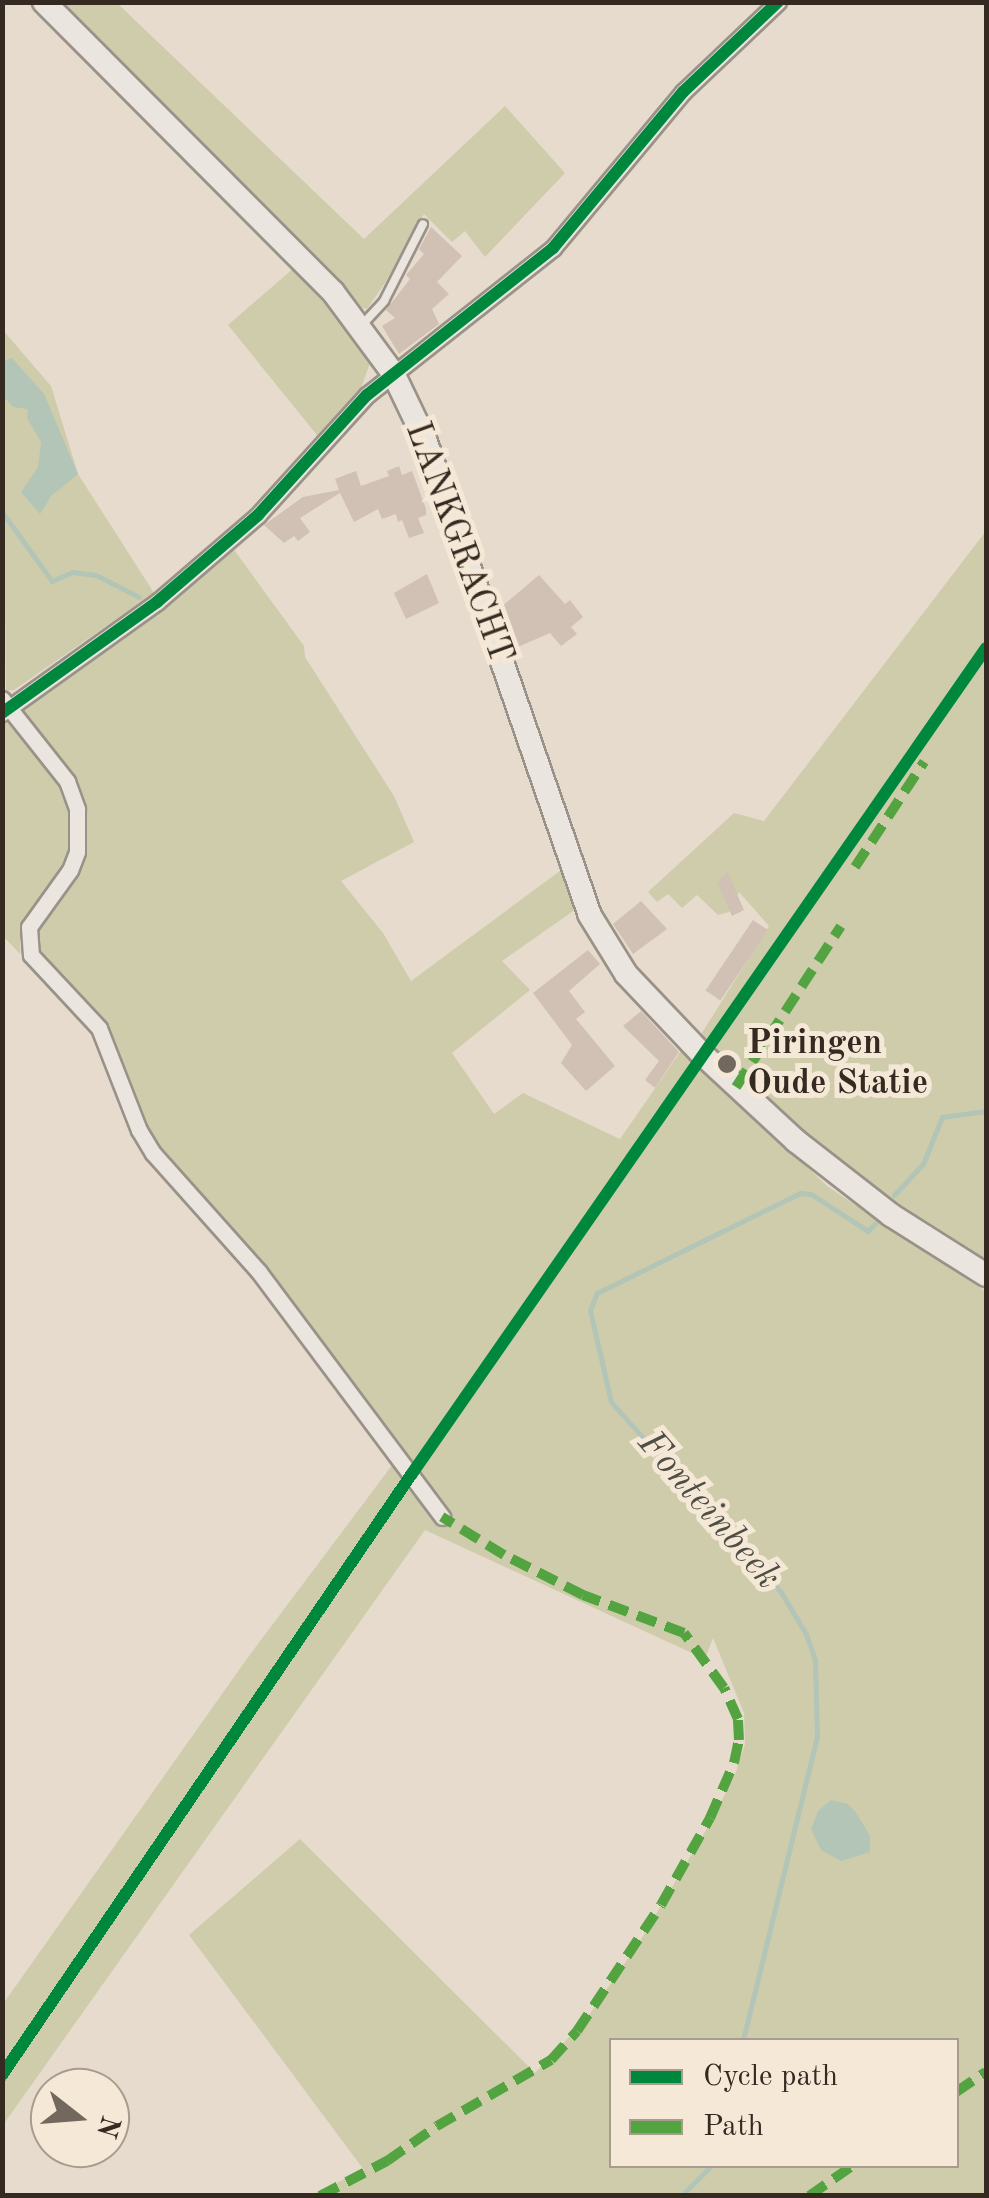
<!DOCTYPE html>
<html>
<head>
<meta charset="utf-8">
<style>
	body { margin:0 }
	#map { position:relative; width:989px; height:2198px; overflow:hidden; background:#e6dbcc; font-family:"Old Standard TT",serif }
	div>[style] { position:absolute }
	[style*='--x'] { left:calc(var(--x)*1px); top:calc(var(--y)*1px); width:calc(var(--w)*1px); rotate:calc(var(--a)*1deg) }
	.green>* { inset:0; background:#cfccac }
	.water>* { inset:0; background:#b2c5b6 }
	.stream>* { height:5px; margin:-2.5px; padding:0 2.5px; transform-origin:2.5px; border-radius:2.5px; background:#b2c5b6 }
	.building>* { inset:0; background:#d1c1b5; transform-origin:0 0 }
	.roads { filter:drop-shadow(2px 0 #9a9288) drop-shadow(-2px 0 #9a9288) drop-shadow(0 2px #9a9288) drop-shadow(0 -2px #9a9288) }
	.lane>* { height:8px; margin:-4px; padding:0 4px; transform-origin:4px; border-radius:4px; background:#eae5de }
	.street>* { height:15px; margin:-7.5px; padding:0 7.5px; transform-origin:7.5px; border-radius:7.5px; background:#eae5de }
	.secondary>* { height:22px; margin:-11px; padding:0 11px; transform-origin:11px; border-radius:11px; background:#eae5de }
	.quiet>* { height:10px; margin-top:-5px; transform-origin:0; background:repeating-linear-gradient(90deg,#53a441 0 20px,transparent 0 30px) }
	.cycleway>* { height:12px; margin:-6px; padding:0 6px; transform-origin:6px; border-radius:6px; background:#00873e }
	.dots>* { width:28px; height:28px; translate:-50% -50%; box-sizing:border-box; border:5px solid #f5e8d7; border-radius:50% }
	span { translate:-50% -50%; white-space:nowrap; text-align:center; line-height:1.15; -webkit-text-stroke:10px #f5e8d7; paint-order:stroke }
	.street-label { font-size:35px; color:#342a21 }
	.poi-label { font-size:35px; color:#342a21; font-weight:700 }
	.left { translate:0 -50%; text-align:left }
	.water-label { font-size:38px; color:#4e4e44; font-style:italic }
	.frame { position:absolute; inset:0; border:5px solid #342a21; pointer-events:none }
	.legend { position:absolute; left:609px; top:2038px; width:350px; height:130px; box-sizing:border-box; background:#f5e8d7; border:2px solid #a89c8e; margin:0; padding:12px 18px; list-style:none; font-size:30px; color:#342a21 }
	.legend li { display:flex; align-items:center; gap:20px; height:50px }
	.legend b { width:50px; border:2px solid #a89c8e }
	.north { position:absolute; left:30px; top:2068px; width:100px; height:100px; box-sizing:border-box; background:#f5e8d7; border:2px solid #a89c8e; border-radius:50%; rotate:107deg; font-size:28px; font-weight:700; line-height:40px; text-align:center; color:#342a21 }
	.north::after { content:''; display:block; margin:auto; width:35px; height:45px; background:#72685d; clip-path:polygon(50% 0,100% 100%,50% 72%,0 100%) }
</style>
</head>
<body>
<div id="map">
	<div class="green">
		<i style="clip-path:polygon(61px 3px,117px 3px,364px 239px,505px 106px,565px 173px,485px 257px,465px 231px,452px 242px,424px 214px,385px 283px,367px 309px,362px 308px)"></i>
		<i style="clip-path:polygon(294px 268px,368px 355px,370px 363px,361px 388px,321px 440px,228px 325px)"></i>
		<i style="clip-path:polygon(2px 329px,51px 386px,78px 474px,154px 593px,14px 690px,6px 691px)"></i>
		<i style="clip-path:polygon(986px 531px,986px 1259px,864px 1181px,747px 1085px,700px 1036px,769px 926px,739px 892px,729px 912px,718px 915px,697px 895px,682px 908px,668px 894px,657px 902px,648px 892px,734px 813px,764px 821px)"></i>
		<i style="clip-path:polygon(evenodd,232px 547px,304px 646px,305px 657px,394px 796px,414px 842px,341px 881px,383px 933px,411px 981px,564px 868px,576px 909px,502px 961px,530px 990px,452px 1053px,494px 1114px,523px 1093px,620px 1139px,683px 1048px,827px 1186px,986px 1292px,986px 2195px,311px 2195px,364px 2170px,189px 1935px,300px 1839px,535px 2073px,587px 2018px,640px 1941px,706px 1830px,735px 1775px,745px 1744px,744px 1713px,713px 1638px,705px 1659px,425px 1530px,3px 2125px,3px 2004px,246px 1660px,393px 1464px,433px 1516px,395px 1445px,229px 1225px,143px 1133px,122px 1060px,79px 995px,34px 950px,32px 934px,63px 890px,82px 810px,21px 712px,165px 609px,232px 547px,612px 2040px,956px 2040px,956px 2166px,612px 2166px,612px 2040px)"></i>
		<i style="clip-path:polygon(2px 721px,20px 729px,61px 781px,73px 819px,70px 858px,28px 919px,21px 932px,20px 954px,3px 936px)"></i>
	</div>
	<div class="water">
		<i style="clip-path:polygon(12px 358px,44px 394px,78px 474px,51px 496px,40px 514px,21px 492px,38px 467px,41px 442px,27px 418px,28px 409px,13px 407px,3px 396px,3px 361px)"></i>
		<i style="clip-path:polygon(831px 1800px,848px 1804px,857px 1814px,870px 1836px,870px 1852px,841px 1861px,821px 1850px,811px 1829px,818px 1811px)"></i>
	</div>
	<div class="stream">
		<i style="--x:2;--y:512;--w:85;--a:54.1"></i>
		<i style="--x:52;--y:581;--w:22;--a:-24"></i>
		<i style="--x:72;--y:572;--w:24;--a:7"></i>
		<i style="--x:96;--y:575;--w:48;--a:27.1"></i>
		<i style="--x:894;--y:1195;--w:42;--a:-46.9"></i>
		<i style="--x:923;--y:1164;--w:51;--a:-68"></i>
		<i style="--x:942;--y:1117;--w:44;--a:-7.8"></i>
		<i style="--x:743;--y:2040;--w:312;--a:-76.3"></i>
		<i style="--x:817;--y:1737;--w:77;--a:-91.5"></i>
		<i style="--x:815;--y:1660;--w:28;--a:-109"></i>
		<i style="--x:806;--y:1634;--w:49;--a:-120.8"></i>
		<i style="--x:781;--y:1592;--w:255;--a:-131.8"></i>
		<i style="--x:611;--y:1402;--w:94;--a:-102.9"></i>
		<i style="--x:590;--y:1310;--w:18;--a:-68"></i>
		<i style="--x:597;--y:1293;--w:226;--a:-26.2"></i>
		<i style="--x:800;--y:1193;--w:11;--a:5"></i>
		<i style="--x:811;--y:1194;--w:68;--a:33"></i>
		<i style="--x:868;--y:1231;--w:12;--a:-48"></i>
		<i style="--x:681;--y:2196;--w:42;--a:-45"></i>
	</div>
	<div class="building">
		<i style="clip-path:polygon(431px 227px,462px 256px,437px 282px,449px 294px,432px 309px,439px 324px,399px 354px,382px 326px,395px 318px,386px 310px,410px 279px,406px 275px,424px 254px,419px 249px)"></i>
		<i style="clip-path:polygon(399px 466px,402px 475px,412px 471px,426px 509px,426px 515px,418px 518px,424px 533px,409px 538px,402px 520px,398px 522px,396px 514px,382px 519px,378px 509px,354px 522px,340px 493px,300px 518px,310px 532px,298px 541px,294px 536px,284px 543px,264px 525px,303px 497px,339px 490px,335px 479px,356px 471px,361px 486px,389px 476px,387px 471px)"></i>
		<i style="clip-path:polygon(427px 574px,439px 603px,406px 619px,394px 593px)"></i>
		<i style="clip-path:polygon(539px 575px,565px 604px,570px 600px,583px 617px,571px 627px,577px 634px,561px 646px,550px 633px,518px 647px,500px 608px)"></i>
		<i style="clip-path:polygon(727px 871px,744px 910px,732px 916px,717px 883px)"></i>
		<i style="clip-path:polygon(641px 901px,667px 929px,633px 954px,613px 924px)"></i>
		<i style="left:753px;top:920px;width:18px;height:85px;rotate:34deg"></i>
		<i style="clip-path:polygon(588px 950px,600px 964px,569px 991px,585px 1012px,576px 1019px,615px 1066px,586px 1091px,561px 1063px,572px 1045px,533px 993px)"></i>
		<i style="clip-path:polygon(641px 1011px,679px 1052px,655px 1088px,645px 1080px,659px 1061px,623px 1026px)"></i>
	</div>
	<div class="roads">
		<div class="lane">
			<i style="--x:361;--y:326;--w:34;--a:-47"></i>
			<i style="--x:384;--y:301;--w:86;--a:-63.1"></i>
		</div>
		<div class="street">
			<i style="--x:2;--y:699;--w:105;--a:51.6"></i>
			<i style="--x:67;--y:781;--w:30;--a:70"></i>
			<i style="--x:77;--y:809;--w:43;--a:90"></i>
			<i style="--x:77;--y:852;--w:19;--a:111"></i>
			<i style="--x:70;--y:870;--w:70;--a:125.7"></i>
			<i style="--x:29;--y:927;--w:28;--a:86"></i>
			<i style="--x:31;--y:955;--w:100;--a:47"></i>
			<i style="--x:99;--y:1028;--w:110;--a:68.6"></i>
			<i style="--x:139;--y:1130;--w:27;--a:59"></i>
			<i style="--x:153;--y:1153;--w:159;--a:48.3"></i>
			<i style="--x:259;--y:1272;--w:306;--a:53.2"></i>
			<i style="--x:2;--y:713;--w:191;--a:-35.6"></i>
			<i style="--x:157;--y:602;--w:133;--a:-40.7"></i>
			<i style="--x:258;--y:515;--w:162;--a:-47.8"></i>
			<i style="--x:367;--y:395;--w:237;--a:-38.3"></i>
			<i style="--x:553;--y:248;--w:203;--a:-50.2"></i>
			<i style="--x:683;--y:92;--w:131;--a:-43.5"></i>
		</div>
		<div class="secondary">
			<i style="--x:44;--y:2;--w:409;--a:45.1"></i>
			<i style="--x:333;--y:292;--w:101;--a:53.5"></i>
			<i style="--x:393;--y:373;--w:76;--a:64.4"></i>
			<i style="--x:426;--y:442;--w:499;--a:70.9"></i>
			<i style="--x:589;--y:914;--w:70;--a:58.3"></i>
			<i style="--x:626;--y:974;--w:109;--a:46.5"></i>
			<i style="--x:701;--y:1053;--w:129;--a:42.8"></i>
			<i style="--x:796;--y:1141;--w:120;--a:37.9"></i>
			<i style="--x:891;--y:1215;--w:112;--a:32.3"></i>
		</div>
	</div>
	<div class="quiet">
		<i style="--x:855;--y:867;--w:126;--a:-56.7"></i>
		<i style="--x:736;--y:1087;--w:192;--a:-56.9"></i>
		<i style="--x:956;--y:2092;--w:36;--a:-34"></i>
		<i style="--x:320;--y:2196;--w:76;--a:-27.6"></i>
		<i style="--x:387;--y:2161;--w:61;--a:-35"></i>
		<i style="--x:437;--y:2126;--w:132;--a:-30.1"></i>
		<i style="--x:551;--y:2060;--w:39;--a:-48"></i>
		<i style="--x:577;--y:2031;--w:151;--a:-56.3"></i>
		<i style="--x:661;--y:1905;--w:100;--a:-60.6"></i>
		<i style="--x:710;--y:1818;--w:60;--a:-66.4"></i>
		<i style="--x:734;--y:1763;--w:24;--a:-78"></i>
		<i style="--x:739;--y:1740;--w:21;--a:-93"></i>
		<i style="--x:738;--y:1719;--w:34;--a:-114"></i>
		<i style="--x:724;--y:1688;--w:68;--a:-126"></i>
		<i style="--x:684;--y:1633;--w:108;--a:-159.4"></i>
		<i style="--x:583;--y:1595;--w:89;--a:-153.1"></i>
		<i style="--x:504;--y:1555;--w:73;--a:-148.5"></i>
		<i style="--x:809;--y:2196;--w:52;--a:-34.9"></i>
	</div>
	<div class="cycleway">
		<i style="--x:2;--y:713;--w:191;--a:-35.6"></i>
		<i style="--x:157;--y:602;--w:133;--a:-40.7"></i>
		<i style="--x:258;--y:515;--w:162;--a:-47.8"></i>
		<i style="--x:367;--y:395;--w:237;--a:-38.3"></i>
		<i style="--x:553;--y:248;--w:203;--a:-50.2"></i>
		<i style="--x:683;--y:92;--w:131;--a:-43.5"></i>
		<i style="--x:2;--y:2075;--w:726;--a:-55.72"></i>
		<i style="--x:411;--y:1475;--w:1007;--a:-55.19"></i>
	</div>
	<div class="dots">
		<i style="left:727px;top:1064px;background:#72685d"></i>
	</div>
	<div class="street-label">
		<span style="left:458px;top:543px;rotate:70deg">LANKGRACHT</span>
	</div>
	<div class="poi-label">
		<span class="left" style="left:747px;top:1064px">Piringen<br>Oude Statie</span>
	</div>
	<div class="water-label">
		<span style="left:708px;top:1511px;rotate:49deg">Fonteinbeek</span>
	</div>
	<div class="frame"></div>
	<ul class="legend">
	<li><b style="height:12px;background:#00873e"></b>Cycle path</li>
	<li><b style="height:12px;background:#53a441"></b>Path</li>
	</ul>
	<div class="north">N</div>
</div>
</body>
</html>
